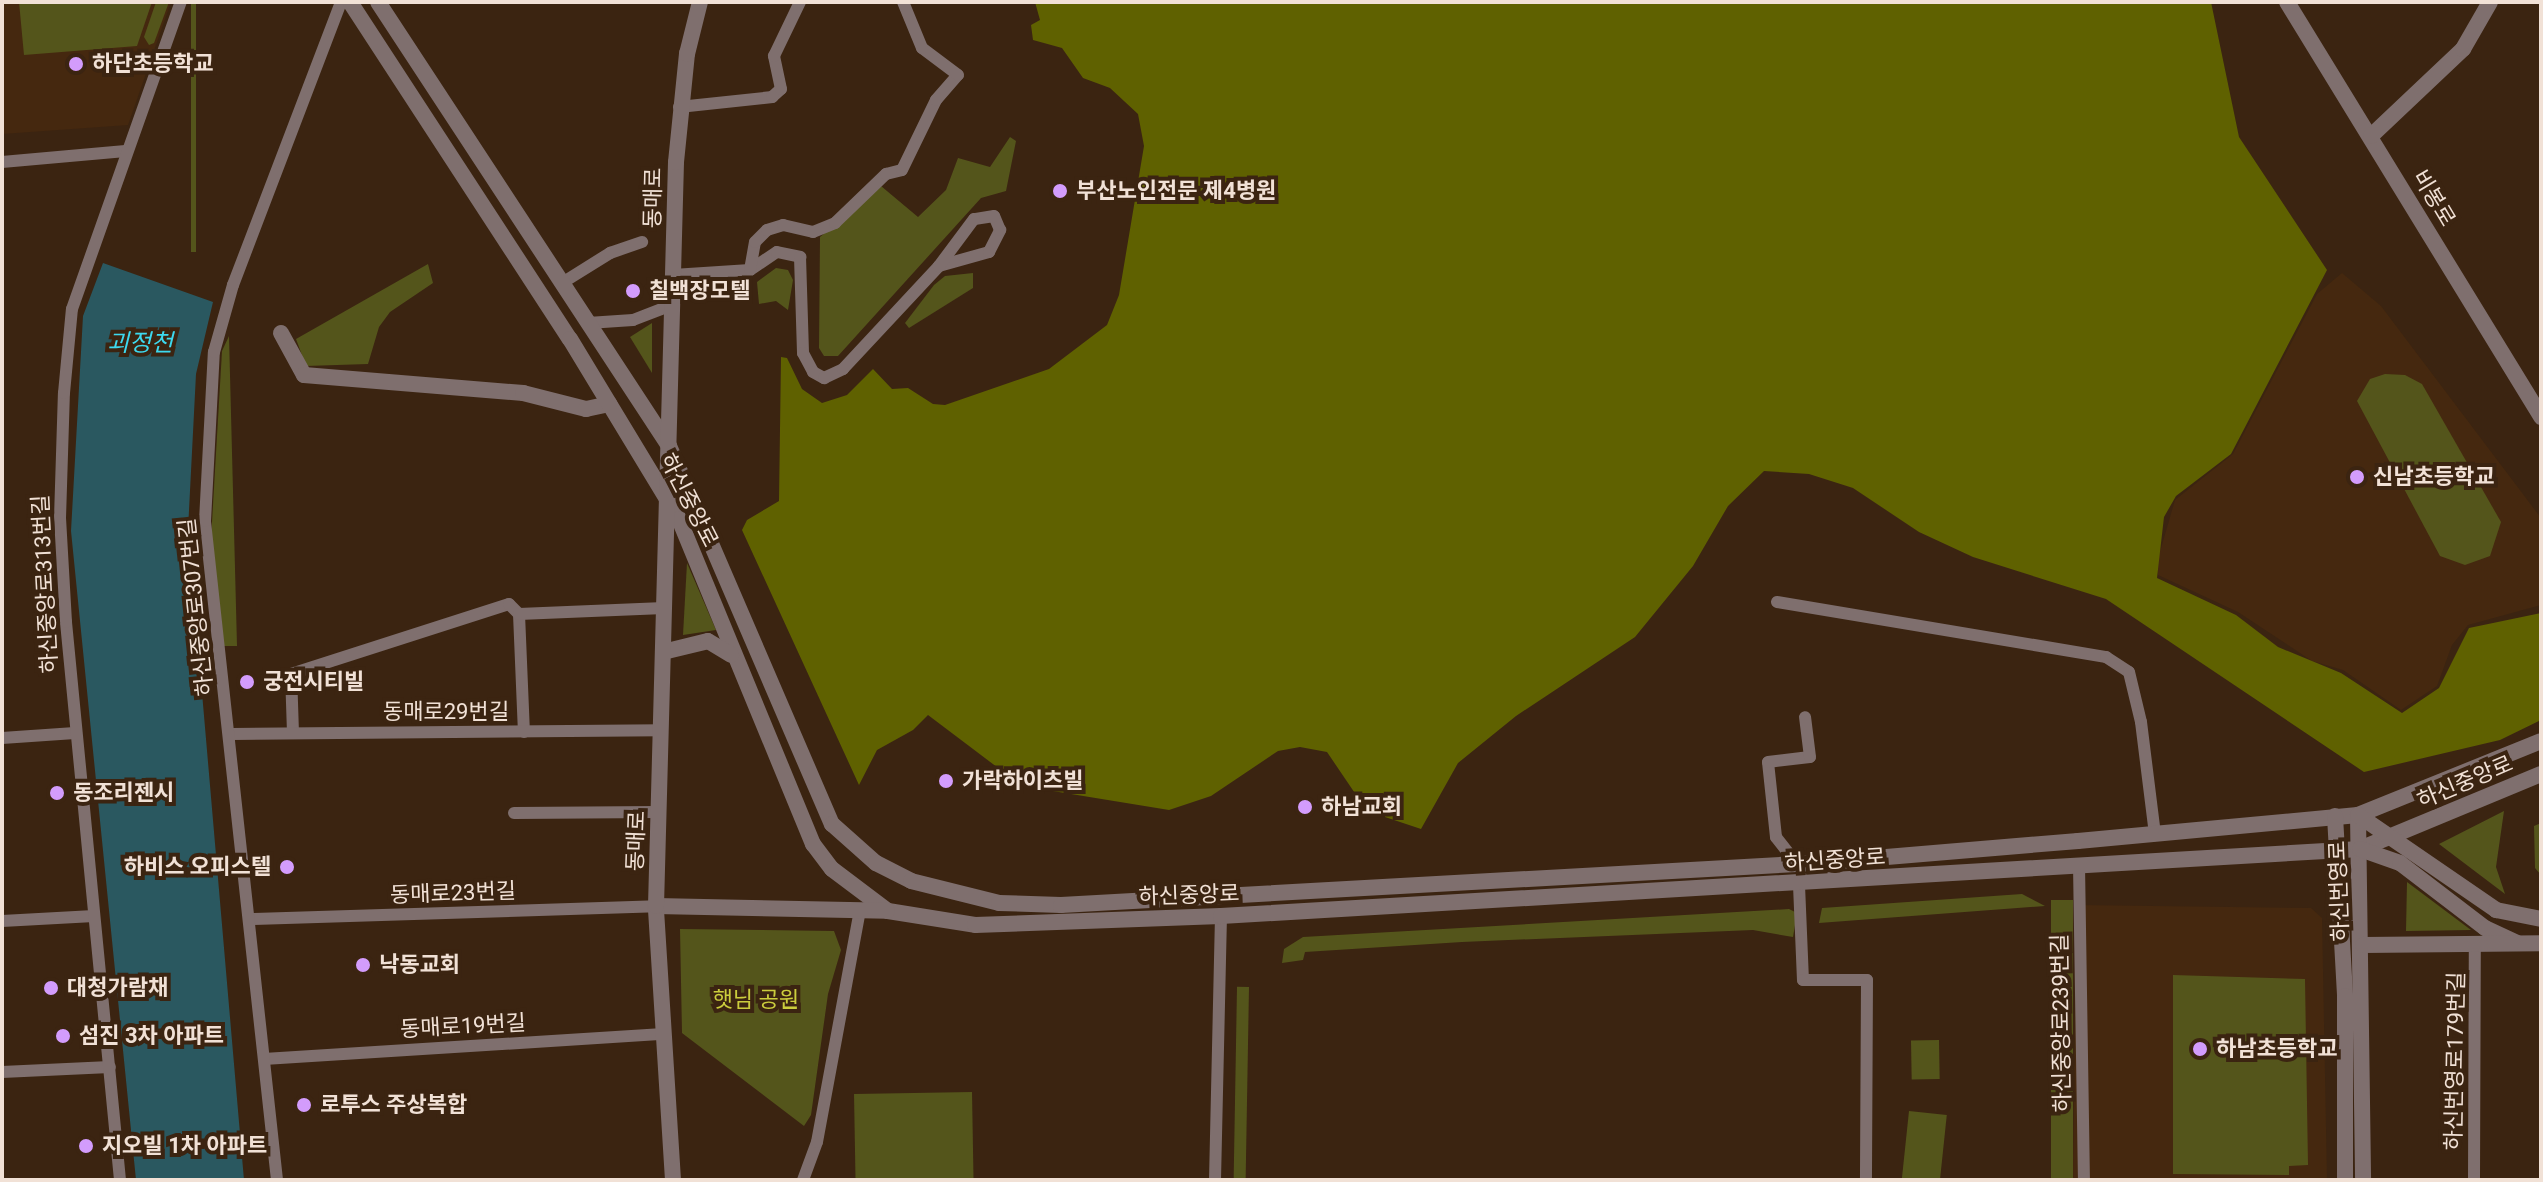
<!DOCTYPE html>
<html>
<head>
<meta charset="utf-8">
<style>
	body { margin:0 }
	#map { position:relative; width:2543px; height:1182px; overflow:hidden; background:#3b2411; font-family:Roboto,"Noto Sans KR",sans-serif }
	div>[style] { position:absolute }
	[style*='--x'] { left:calc(var(--x)*1px); top:calc(var(--y)*1px); width:calc(var(--w)*1px); rotate:calc(var(--a)*1deg) }
	.built>* { inset:0; background:#45280f }
	.green>* { inset:0; background:#54551b; transform-origin:0 0 }
	.forest>* { inset:0; background:#5f6100 }
	.water>* { inset:0; background:#2a5860 }
	.service>* { height:12px; margin:-6px; padding:0 6px; transform-origin:6px; border-radius:6px; background:#7f6f6e }
	.minor>* { height:16px; margin:-8px; padding:0 8px; transform-origin:8px; border-radius:8px; background:#7f6f6e }
	.tertiary>* { height:16px; margin:-8px; padding:0 8px; transform-origin:8px; border-radius:8px; background:#7f6f6e }
	.dots>* { width:22px; height:22px; translate:-50% -50%; box-sizing:border-box; border:4px solid #3b2411; border-radius:50% }
	span { translate:-50% -50%; white-space:nowrap; text-align:center; line-height:1.15; -webkit-text-stroke:8px #3b2411; paint-order:stroke }
	.poi-label { font-size:22px; color:#f1e1d6; font-weight:700 }
	.left { translate:0 -50%; text-align:left }
	.right { translate:-100% -50%; text-align:right }
	.street-label { font-size:22px; color:#f1e1d6 }
	.park-label { font-size:22px; color:#cbcd3d }
	.water-label { font-size:24px; color:#3dd9ef; font-style:italic }
	.frame { position:absolute; inset:0; border:4px solid #f1e1d6; pointer-events:none }
</style>
</head>
<body>
<div id="map">
	<div class="built">
		<i style="clip-path:polygon(2px 2px,171px 2px,128px 125px,2px 134px)"></i>
		<i style="clip-path:polygon(2342px 273px,2381px 306px,2541px 518px,2541px 605px,2468px 625px,2452px 645px,2437px 686px,2401px 710px,2343px 670px,2312px 661px,2238px 612px,2158px 575px,2157px 562px,2175px 500px,2233px 454px,2317px 294px)"></i>
		<i style="clip-path:polygon(2076px 905px,2311px 908px,2322px 918px,2327px 1180px,2073px 1180px)"></i>
	</div>
	<div class="green">
		<i style="clip-path:polygon(19px 2px,152px 2px,137px 46px,24px 55px)"></i>
		<i style="clip-path:polygon(156px 2px,169px 2px,154px 43px,149px 45px,144px 37px)"></i>
		<i style="left:191px;top:2px;width:5px;height:250px"></i>
		<i style="clip-path:polygon(1010px 137px,1016px 141px,1006px 191px,981px 198px,838px 356px,824px 356px,819px 348px,820px 237px,881px 186px,918px 217px,946px 190px,958px 158px,990px 167px)"></i>
		<i style="clip-path:polygon(428px 264px,433px 283px,390px 312px,379px 327px,368px 364px,306px 366px,296px 339px)"></i>
		<i style="clip-path:polygon(776px 268px,788px 270px,793px 280px,788px 310px,776px 301px,759px 304px,757px 282px)"></i>
		<i style="clip-path:polygon(973px 273px,973px 288px,909px 328px,905px 323px,934px 285px,945px 276px)"></i>
		<i style="clip-path:polygon(652px 323px,652px 373px,630px 337px)"></i>
		<i style="clip-path:polygon(229px 336px,237px 646px,224px 646px,211px 539px,222px 351px)"></i>
		<i style="clip-path:polygon(2385px 374px,2405px 375px,2422px 384px,2501px 522px,2490px 556px,2465px 565px,2440px 556px,2357px 401px,2370px 379px)"></i>
		<i style="clip-path:polygon(687px 563px,716px 630px,683px 635px)"></i>
		<i style="clip-path:polygon(2504px 811px,2496px 867px,2505px 894px,2439px 844px)"></i>
		<i style="clip-path:polygon(2541px 823px,2541px 875px,2535px 868px,2534px 826px)"></i>
		<i style="clip-path:polygon(2407px 882px,2471px 930px,2406px 931px)"></i>
		<i style="clip-path:polygon(2022px 894px,2045px 906px,1819px 923px,1822px 908px)"></i>
		<i style="left:2073px;top:900px;width:280px;height:22px;rotate:90deg"></i>
		<i style="clip-path:polygon(1789px 909px,1797px 913px,1793px 937px,1753px 930px,1462px 942px,1305px 952px,1303px 960px,1282px 963px,1284px 949px,1303px 937px)"></i>
		<i style="clip-path:polygon(680px 929px,834px 931px,841px 950px,828px 994px,811px 1115px,804px 1126px,682px 1033px)"></i>
		<i style="clip-path:polygon(2173px 975px,2305px 979px,2308px 1165px,2289px 1166px,2289px 1175px,2173px 1174px)"></i>
		<i style="left:1249px;top:987px;width:193px;height:12px;rotate:91deg"></i>
		<i style="left:1939px;top:1040px;width:39px;height:28px;rotate:89deg"></i>
		<i style="left:972px;top:1092px;width:88px;height:118px;rotate:89deg"></i>
		<i style="left:1909px;top:1111px;width:38px;height:69px;rotate:6deg"></i>
	</div>
	<div class="forest">
		<i style="clip-path:polygon(1035px 2px,2211px 2px,2239px 137px,2327px 270px,2231px 454px,2176px 496px,2164px 517px,2157px 578px,2236px 615px,2278px 647px,2341px 673px,2402px 713px,2439px 688px,2469px 628px,2541px 613px,2541px 720px,2500px 740px,2364px 772px,2106px 599px,1973px 557px,1919px 532px,1853px 488px,1809px 474px,1764px 471px,1728px 506px,1693px 566px,1635px 637px,1516px 716px,1458px 763px,1421px 829px,1367px 811px,1327px 752px,1300px 747px,1278px 751px,1211px 796px,1169px 810px,1022px 786px,928px 715px,913px 730px,877px 750px,859px 785px,742px 530px,747px 520px,779px 501px,781px 357px,787px 358px,802px 389px,822px 403px,847px 395px,873px 369px,892px 389px,908px 388px,933px 404px,945px 405px,1049px 369px,1107px 325px,1119px 295px,1144px 146px,1138px 114px,1110px 88px,1083px 78px,1062px 48px,1033px 40px,1031px 25px,1040px 20px)"></i>
	</div>
	<div class="water">
		<i style="clip-path:polygon(103px 263px,213px 302px,196px 374px,188px 530px,244px 1180px,136px 1180px,71px 531px,83px 316px)"></i>
	</div>
	<div class="service">
		<i style="--x:679;--y:107;--w:94;--a:-6.1"></i>
		<i style="--x:772;--y:97;--w:12;--a:-42"></i>
		<i style="--x:781;--y:89;--w:34;--a:-102"></i>
		<i style="--x:774;--y:56;--w:60;--a:-64.3"></i>
		<i style="--x:2;--y:162;--w:124;--a:-5.1"></i>
		<i style="--x:750;--y:270;--w:32;--a:-34"></i>
		<i style="--x:777;--y:252;--w:24;--a:12"></i>
		<i style="--x:800;--y:257;--w:96;--a:88.2"></i>
		<i style="--x:803;--y:353;--w:21;--a:62"></i>
		<i style="--x:813;--y:372;--w:13;--a:29"></i>
		<i style="--x:824;--y:378;--w:21;--a:-25"></i>
		<i style="--x:843;--y:369;--w:141;--a:-47"></i>
		<i style="--x:939;--y:266;--w:52;--a:-15.6"></i>
		<i style="--x:989;--y:252;--w:25;--a:-63"></i>
		<i style="--x:1000;--y:230;--w:15;--a:-113"></i>
		<i style="--x:994;--y:216;--w:20;--a:171"></i>
		<i style="--x:974;--y:219;--w:59;--a:126.7"></i>
		<i style="--x:673;--y:275;--w:77;--a:-3.7"></i>
		<i style="--x:750;--y:270;--w:28;--a:-80"></i>
		<i style="--x:755;--y:242;--w:17;--a:-45"></i>
		<i style="--x:767;--y:230;--w:17;--a:-17"></i>
		<i style="--x:783;--y:225;--w:31;--a:13"></i>
		<i style="--x:813;--y:232;--w:24;--a:-22"></i>
		<i style="--x:835;--y:223;--w:71;--a:-43.9"></i>
		<i style="--x:886;--y:174;--w:16;--a:-14"></i>
		<i style="--x:902;--y:170;--w:78;--a:-64.1"></i>
		<i style="--x:936;--y:100;--w:33;--a:-49"></i>
		<i style="--x:958;--y:75;--w:45;--a:-143.1"></i>
		<i style="--x:922;--y:48;--w:50;--a:-112.4"></i>
		<i style="--x:562;--y:283;--w:57;--a:-32"></i>
		<i style="--x:610;--y:253;--w:34;--a:-19"></i>
		<i style="--x:588;--y:323;--w:45;--a:-3.8"></i>
		<i style="--x:633;--y:320;--w:42;--a:-21"></i>
		<i style="--x:1777;--y:602;--w:334;--a:9.5"></i>
		<i style="--x:2106;--y:657;--w:27;--a:33"></i>
		<i style="--x:2129;--y:672;--w:51;--a:76.5"></i>
		<i style="--x:2141;--y:722;--w:114;--a:82.9"></i>
		<i style="--x:519;--y:614;--w:118;--a:87.6"></i>
		<i style="--x:293;--y:733;--w:59;--a:-91.9"></i>
		<i style="--x:291;--y:674;--w:229;--a:-17.8"></i>
		<i style="--x:509;--y:604;--w:14;--a:45"></i>
		<i style="--x:519;--y:614;--w:145;--a:-2.4"></i>
		<i style="--x:232;--y:734;--w:429;--a:-0.5"></i>
		<i style="--x:2;--y:738;--w:73;--a:-3.9"></i>
		<i style="--x:514;--y:813;--w:144;--a:-0.4"></i>
		<i style="--x:1797;--y:864;--w:34;--a:-128"></i>
		<i style="--x:1776;--y:837;--w:75;--a:-96.1"></i>
		<i style="--x:1768;--y:762;--w:42;--a:-6.8"></i>
		<i style="--x:1810;--y:757;--w:40;--a:-97.1"></i>
		<i style="--x:2079;--y:865;--w:315;--a:89.1"></i>
		<i style="--x:1799;--y:885;--w:95;--a:87.6"></i>
		<i style="--x:1803;--y:980;--w:64;--a:0"></i>
		<i style="--x:1867;--y:980;--w:200;--a:90.3"></i>
		<i style="--x:252;--y:919;--w:404;--a:-1.8"></i>
		<i style="--x:2;--y:921;--w:92;--a:-3.1"></i>
		<i style="--x:264;--y:1059;--w:400;--a:-3.6"></i>
		<i style="--x:2;--y:1072;--w:108;--a:-2.7"></i>
		<i style="--x:120;--y:1180;--w:561;--a:-95.53"></i>
		<i style="--x:66;--y:622;--w:104;--a:-93.3"></i>
		<i style="--x:60;--y:518;--w:125;--a:-88.2"></i>
		<i style="--x:64;--y:393;--w:84;--a:-84.6"></i>
		<i style="--x:72;--y:309;--w:326;--a:-70.5"></i>
		<i style="--x:277;--y:1180;--w:663;--a:-96.24"></i>
		<i style="--x:205;--y:521;--w:169;--a:-87"></i>
		<i style="--x:214;--y:352;--w:70;--a:-74.2"></i>
		<i style="--x:233;--y:285;--w:303;--a:-69.1"></i>
		<i style="--x:803;--y:1180;--w:40;--a:-69.8"></i>
		<i style="--x:817;--y:1142;--w:236;--a:-79.5"></i>
		<i style="--x:1215;--y:1180;--w:264;--a:-88.7"></i>
		<i style="--x:2474;--y:1180;--w:237;--a:-89.8"></i>
	</div>
	<div class="minor">
		<i style="--x:2287;--y:2;--w:487;--a:58.5"></i>
		<i style="--x:2371;--y:136;--w:127;--a:-43.4"></i>
		<i style="--x:2463;--y:49;--w:54;--a:-60.1"></i>
		<i style="--x:281;--y:333;--w:48;--a:61.3"></i>
		<i style="--x:304;--y:375;--w:220;--a:4.7"></i>
		<i style="--x:523;--y:393;--w:65;--a:14.3"></i>
		<i style="--x:586;--y:409;--w:24;--a:-12"></i>
	</div>
	<div class="tertiary">
		<i style="--x:350;--y:2;--w:402;--a:56.9"></i>
		<i style="--x:570;--y:339;--w:210;--a:58.8"></i>
		<i style="--x:679;--y:519;--w:352;--a:67.6"></i>
		<i style="--x:813;--y:844;--w:31;--a:53"></i>
		<i style="--x:832;--y:869;--w:70;--a:36.9"></i>
		<i style="--x:888;--y:911;--w:88;--a:9.1"></i>
		<i style="--x:975;--y:925;--w:246;--a:-2.1"></i>
		<i style="--x:1221;--y:916;--w:1141;--a:-3.37"></i>
		<i style="--x:2360;--y:849;--w:196;--a:-22.5"></i>
		<i style="--x:378;--y:2;--w:531;--a:56.76"></i>
		<i style="--x:669;--y:446;--w:412;--a:66.7"></i>
		<i style="--x:832;--y:824;--w:59;--a:41.6"></i>
		<i style="--x:876;--y:863;--w:39;--a:27"></i>
		<i style="--x:911;--y:881;--w:91;--a:14"></i>
		<i style="--x:999;--y:903;--w:62;--a:1.8"></i>
		<i style="--x:1061;--y:905;--w:755;--a:-3.19"></i>
		<i style="--x:1815;--y:863;--w:264;--a:-4.8"></i>
		<i style="--x:2078;--y:841;--w:281;--a:-5.3"></i>
		<i style="--x:2358;--y:815;--w:197;--a:-22"></i>
		<i style="--x:663;--y:652;--w:46;--a:-13.7"></i>
		<i style="--x:708;--y:641;--w:27;--a:31"></i>
		<i style="--x:2358;--y:815;--w:365;--a:89.2"></i>
		<i style="--x:2358;--y:815;--w:168;--a:34.5"></i>
		<i style="--x:2496;--y:910;--w:46;--a:11.3"></i>
		<i style="--x:2335;--y:816;--w:180;--a:86.8"></i>
		<i style="--x:2345;--y:996;--w:184;--a:90"></i>
		<i style="--x:2360;--y:849;--w:42;--a:19.3"></i>
		<i style="--x:2400;--y:863;--w:107;--a:37.4"></i>
		<i style="--x:2485;--y:928;--w:35;--a:25"></i>
		<i style="--x:656;--y:906;--w:231;--a:1.2"></i>
		<i style="--x:2363;--y:945;--w:178;--a:-0.6"></i>
		<i style="--x:673;--y:1180;--w:275;--a:-93.6"></i>
		<i style="--x:656;--y:906;--w:744;--a:-88.46"></i>
		<i style="--x:676;--y:162;--w:109;--a:-84.2"></i>
		<i style="--x:687;--y:54;--w:54;--a:-76"></i>
	</div>
	<div class="dots">
		<i style="left:76px;top:64px;background:#d39cfc"></i>
		<i style="left:1060px;top:191px;background:#d39cfc"></i>
		<i style="left:633px;top:291px;background:#d39cfc"></i>
		<i style="left:2357px;top:477px;background:#d39cfc"></i>
		<i style="left:247px;top:682px;background:#d39cfc"></i>
		<i style="left:946px;top:781px;background:#d39cfc"></i>
		<i style="left:57px;top:793px;background:#d39cfc"></i>
		<i style="left:1305px;top:807px;background:#d39cfc"></i>
		<i style="left:287px;top:867px;background:#d39cfc"></i>
		<i style="left:363px;top:965px;background:#d39cfc"></i>
		<i style="left:51px;top:988px;background:#d39cfc"></i>
		<i style="left:63px;top:1036px;background:#d39cfc"></i>
		<i style="left:2200px;top:1049px;background:#d39cfc"></i>
		<i style="left:304px;top:1105px;background:#d39cfc"></i>
		<i style="left:86px;top:1146px;background:#d39cfc"></i>
	</div>
	<div class="poi-label">
		<span class="left" style="left:92px;top:64px">하단초등학교</span>
		<span class="left" style="left:1076px;top:191px">부산노인전문 제4병원</span>
		<span class="left" style="left:649px;top:291px">칠백장모텔</span>
		<span class="left" style="left:2373px;top:477px">신남초등학교</span>
		<span class="left" style="left:263px;top:682px">궁전시티빌</span>
		<span class="left" style="left:962px;top:781px">가락하이츠빌</span>
		<span class="left" style="left:73px;top:793px">동조리젠시</span>
		<span class="left" style="left:1321px;top:807px">하남교회</span>
		<span class="right" style="left:271px;top:867px">하비스 오피스텔</span>
		<span class="left" style="left:379px;top:965px">낙동교회</span>
		<span class="left" style="left:67px;top:988px">대청가람채</span>
		<span class="left" style="left:79px;top:1036px">섬진 3차 아파트</span>
		<span class="left" style="left:2216px;top:1049px">하남초등학교</span>
		<span class="left" style="left:320px;top:1105px">로투스 주상복합</span>
		<span class="left" style="left:102px;top:1146px">지오빌 1차 아파트</span>
	</div>
	<div class="street-label">
		<span style="left:653px;top:198px;rotate:-89deg">동매로</span>
		<span style="left:2434px;top:198px;rotate:59deg">비봉로</span>
		<span style="left:689px;top:500px;rotate:63deg">하신중앙로</span>
		<span style="left:45px;top:584px;rotate:-93deg">하신중앙로313번길</span>
		<span style="left:196px;top:607px;rotate:-96deg">하신중앙로307번길</span>
		<span style="left:446px;top:712px">동매로29번길</span>
		<span style="left:2465px;top:782px;rotate:-23deg">하신중앙로</span>
		<span style="left:636px;top:841px;rotate:-88deg">동매로</span>
		<span style="left:1835px;top:860px;rotate:-4deg">하신중앙로</span>
		<span style="left:2339px;top:891px;rotate:-92deg">하신번영로</span>
		<span style="left:453px;top:893px;rotate:-2deg">동매로23번길</span>
		<span style="left:1189px;top:895px;rotate:-2deg">하신중앙로</span>
		<span style="left:2061px;top:1023px;rotate:-91deg">하신중앙로239번길</span>
		<span style="left:463px;top:1026px;rotate:-3deg">동매로19번길</span>
		<span style="left:2455px;top:1061px;rotate:-89deg">하신번영로179번길</span>
	</div>
	<div class="park-label">
		<span style="left:756px;top:1000px">햇님 공원</span>
	</div>
	<div class="water-label">
		<span style="left:140px;top:344px">괴정천</span>
	</div>
	<div class="frame"></div>
</div>
</body>
</html>
